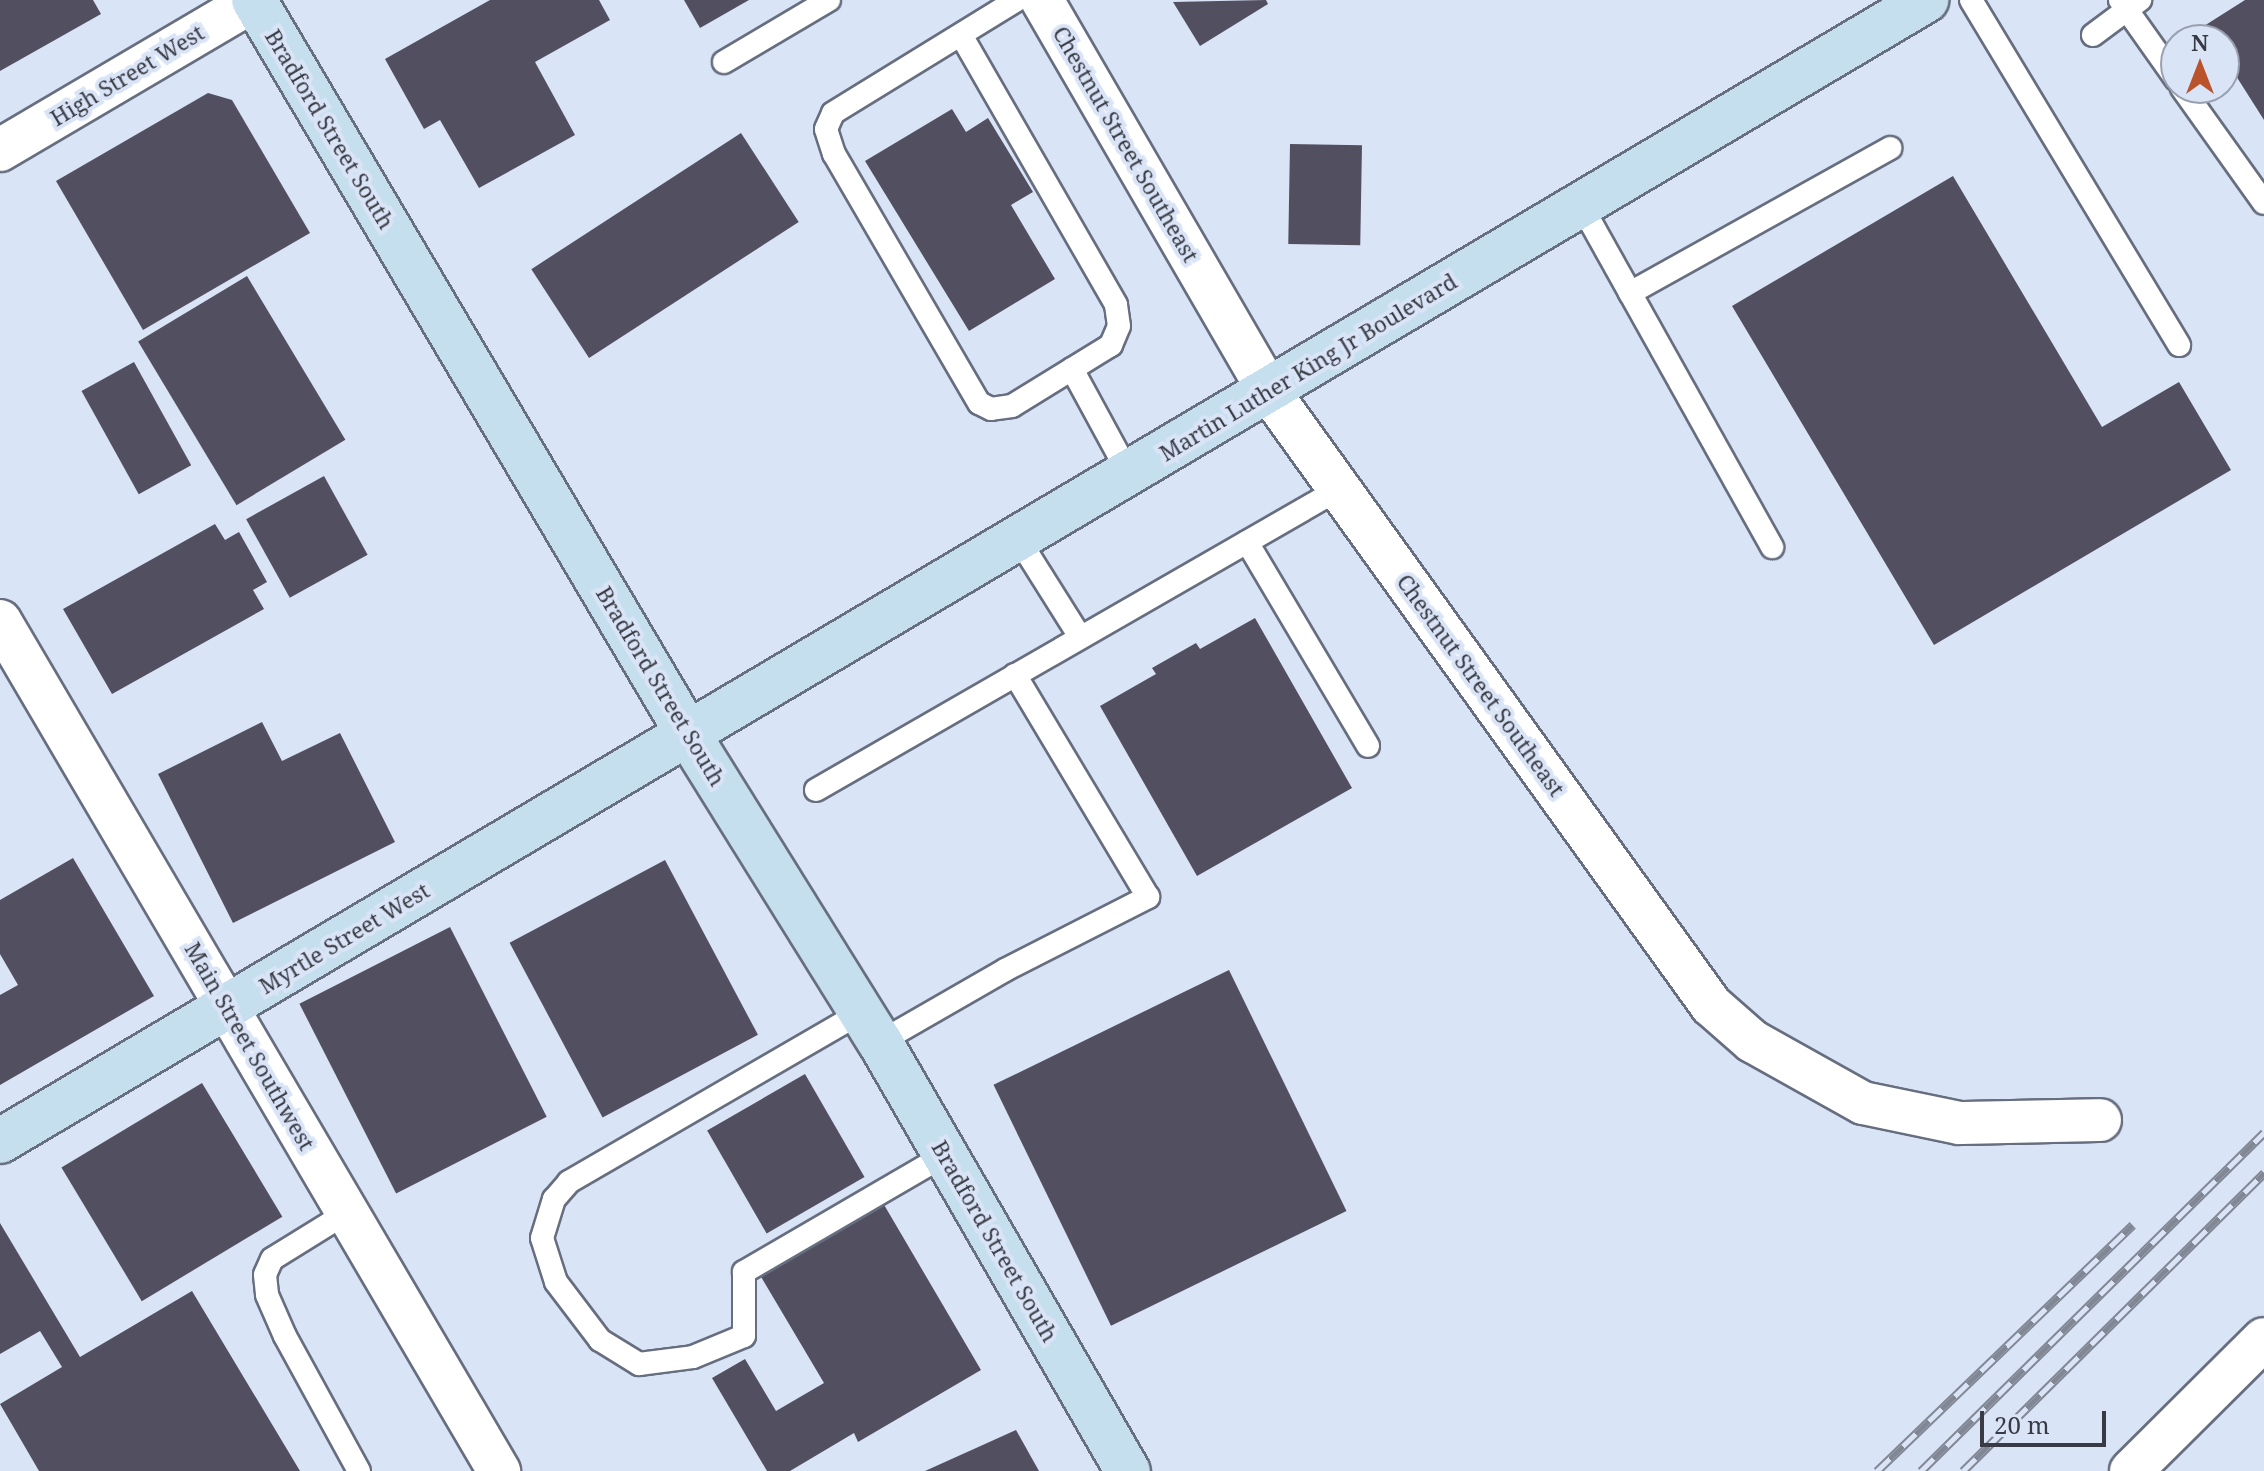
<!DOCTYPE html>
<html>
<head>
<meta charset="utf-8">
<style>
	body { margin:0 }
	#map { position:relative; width:2264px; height:1471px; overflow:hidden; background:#dae4f7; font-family:"Noto Serif",serif }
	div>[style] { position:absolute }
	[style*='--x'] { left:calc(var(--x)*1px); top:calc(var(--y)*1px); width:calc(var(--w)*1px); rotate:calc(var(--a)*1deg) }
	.building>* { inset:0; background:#524f60; transform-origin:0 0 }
	.roads { filter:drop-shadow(2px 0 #666e7f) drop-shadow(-2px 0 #666e7f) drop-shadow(0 2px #666e7f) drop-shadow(0 -2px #666e7f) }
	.lane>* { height:22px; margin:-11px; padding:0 11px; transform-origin:11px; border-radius:11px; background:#fff }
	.street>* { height:42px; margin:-21px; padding:0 21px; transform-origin:21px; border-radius:21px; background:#fff }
	.secondary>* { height:44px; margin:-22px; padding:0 22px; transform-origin:22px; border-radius:22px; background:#c6dfee }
	.rail>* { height:9px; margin-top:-4.5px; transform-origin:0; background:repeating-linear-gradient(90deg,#dae4f7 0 18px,#818794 0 36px); box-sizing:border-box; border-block:2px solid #818794 }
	span { translate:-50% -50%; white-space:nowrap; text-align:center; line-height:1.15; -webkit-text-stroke:8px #dae4f7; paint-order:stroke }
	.street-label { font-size:22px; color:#383b43 }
	.north { position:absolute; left:2160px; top:24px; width:80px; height:80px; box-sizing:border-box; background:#dae4f7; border:2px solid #99a0af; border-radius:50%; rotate:0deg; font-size:22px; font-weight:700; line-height:32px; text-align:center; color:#383b43 }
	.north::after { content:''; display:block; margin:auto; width:28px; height:36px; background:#ba532b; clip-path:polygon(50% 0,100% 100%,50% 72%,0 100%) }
	.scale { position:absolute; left:1980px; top:1411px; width:126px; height:36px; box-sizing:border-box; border:4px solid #383b43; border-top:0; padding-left:10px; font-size:24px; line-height:28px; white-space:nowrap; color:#383b43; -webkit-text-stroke:6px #dae4f7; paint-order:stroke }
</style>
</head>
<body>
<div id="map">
	<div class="building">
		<i style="clip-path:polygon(0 0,93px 0,101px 14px,0 71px)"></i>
		<i style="clip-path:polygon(490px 0,599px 0,610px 20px,535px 62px,575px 135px,479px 188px,440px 120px,424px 129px,385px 59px)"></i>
		<i style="clip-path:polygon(684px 0,749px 0,700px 28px)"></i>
		<i style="clip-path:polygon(1266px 0,1268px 4px,1200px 46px,1173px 2px)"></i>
		<i style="clip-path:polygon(2245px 0,2264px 0,2264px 120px,2224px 57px,2224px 40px,2214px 40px,2204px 26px)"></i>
		<i style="clip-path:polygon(208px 93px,232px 100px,310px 233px,143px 330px,56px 181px)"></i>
		<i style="clip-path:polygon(952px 109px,966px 132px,988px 118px,1033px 192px,1011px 205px,1055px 279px,969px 331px,865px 161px)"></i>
		<i style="left:741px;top:133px;width:106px;height:250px;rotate:57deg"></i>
		<i style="left:1290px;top:144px;width:72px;height:100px;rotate:1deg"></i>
		<i style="clip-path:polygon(1953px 176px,2102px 427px,2179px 382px,2231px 470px,1934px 645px,1732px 306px)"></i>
		<i style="left:247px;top:276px;width:191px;height:127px;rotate:59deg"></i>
		<i style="left:134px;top:362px;width:118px;height:60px;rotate:61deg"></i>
		<i style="left:324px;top:476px;width:90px;height:89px;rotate:61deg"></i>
		<i style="clip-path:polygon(215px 524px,225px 540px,239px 532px,267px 582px,253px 590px,264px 609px,112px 694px,63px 609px)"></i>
		<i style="clip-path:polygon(1255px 618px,1352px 788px,1197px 876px,1100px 706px,1156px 674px,1152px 668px,1196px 643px,1200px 649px)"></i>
		<i style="clip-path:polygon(262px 722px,282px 761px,340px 733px,395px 842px,233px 923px,158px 774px)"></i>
		<i style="clip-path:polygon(73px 858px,154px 996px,0 1085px,0 995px,18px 985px,0 954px,0 900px)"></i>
		<i style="left:665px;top:860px;width:198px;height:176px;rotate:62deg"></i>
		<i style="left:450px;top:927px;width:213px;height:169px;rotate:63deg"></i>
		<i style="left:1229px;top:970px;width:268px;height:262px;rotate:64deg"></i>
		<i style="left:805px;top:1074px;width:119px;height:113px;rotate:60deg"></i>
		<i style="left:202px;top:1083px;width:156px;height:164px;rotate:59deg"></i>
		<i style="clip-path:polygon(883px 1203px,981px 1370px,858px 1442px,854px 1433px,790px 1471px,767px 1471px,712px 1378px,745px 1359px,776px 1411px,824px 1383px,760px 1275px)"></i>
		<i style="clip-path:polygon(0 1223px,80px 1357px,192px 1291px,300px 1471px,39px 1471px,0 1404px,62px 1367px,40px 1331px,0 1354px)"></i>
		<i style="clip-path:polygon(1016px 1430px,1039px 1471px,925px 1471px)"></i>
	</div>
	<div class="roads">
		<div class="lane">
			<i style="--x:1971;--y:0;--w:403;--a:58.9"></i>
			<i style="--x:2120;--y:0;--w:97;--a:54.7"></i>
			<i style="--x:961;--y:35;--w:311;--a:60.1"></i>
			<i style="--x:1116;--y:305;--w:21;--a:82"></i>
			<i style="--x:1119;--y:326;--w:21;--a:113"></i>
			<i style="--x:1111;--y:345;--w:116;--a:148.4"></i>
			<i style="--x:1012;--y:406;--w:21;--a:172"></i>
			<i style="--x:991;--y:409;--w:13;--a:-153"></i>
			<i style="--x:979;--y:403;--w:288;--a:-120.2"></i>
			<i style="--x:834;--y:154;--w:26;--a:-108"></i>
			<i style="--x:826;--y:129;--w:17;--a:-66"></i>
			<i style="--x:833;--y:113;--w:216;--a:-31.6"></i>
			<i style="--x:2093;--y:35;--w:59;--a:-36.7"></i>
			<i style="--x:724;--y:62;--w:122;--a:-30.6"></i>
			<i style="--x:2182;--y:88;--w:141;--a:54.5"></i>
			<i style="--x:1581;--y:205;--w:392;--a:60.8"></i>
			<i style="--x:1630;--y:293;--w:298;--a:-29.1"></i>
			<i style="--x:1072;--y:369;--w:119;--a:61.5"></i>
			<i style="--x:1019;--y:540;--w:115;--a:57.8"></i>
			<i style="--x:1247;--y:542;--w:237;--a:59.3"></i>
			<i style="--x:816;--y:790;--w:603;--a:-29.92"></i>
			<i style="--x:862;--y:1012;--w:339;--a:149.9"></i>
			<i style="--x:569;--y:1182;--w:23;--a:131"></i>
			<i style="--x:554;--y:1199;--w:41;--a:107.1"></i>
			<i style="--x:542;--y:1238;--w:46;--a:72.3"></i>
			<i style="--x:556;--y:1282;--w:73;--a:52.8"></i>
			<i style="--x:600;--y:1340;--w:46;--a:31.6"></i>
			<i style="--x:639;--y:1364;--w:54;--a:-7.4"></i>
			<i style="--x:693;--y:1357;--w:55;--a:-22.4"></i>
			<i style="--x:744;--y:1336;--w:64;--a:-90"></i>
			<i style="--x:744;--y:1272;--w:233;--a:-30.2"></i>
			<i style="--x:880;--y:1042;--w:144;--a:-29.9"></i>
			<i style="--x:1005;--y:970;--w:161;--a:-27"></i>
			<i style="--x:1148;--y:897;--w:259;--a:-120.9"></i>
			<i style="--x:348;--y:1212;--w:89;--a:148.3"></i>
			<i style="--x:272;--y:1259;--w:17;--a:114"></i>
			<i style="--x:265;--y:1275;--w:20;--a:84"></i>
			<i style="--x:267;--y:1295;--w:45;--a:66.3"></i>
			<i style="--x:285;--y:1336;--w:154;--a:61.3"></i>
		</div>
		<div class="street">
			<i style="--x:1042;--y:0;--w:451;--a:59.9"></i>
			<i style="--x:1268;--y:390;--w:758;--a:54.23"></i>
			<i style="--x:1711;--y:1005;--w:55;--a:41.3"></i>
			<i style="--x:1752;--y:1041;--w:127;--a:29.2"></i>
			<i style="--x:1863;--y:1103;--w:99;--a:11.7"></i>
			<i style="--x:1960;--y:1123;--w:140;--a:-1.2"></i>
			<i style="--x:0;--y:150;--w:296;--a:-30.5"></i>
			<i style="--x:0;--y:621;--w:986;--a:59.58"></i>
			<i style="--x:2131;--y:1471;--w:187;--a:-44.8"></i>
		</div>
		<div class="secondary">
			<i style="--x:254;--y:0;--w:853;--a:59.4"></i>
			<i style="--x:688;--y:734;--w:363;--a:58.1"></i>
			<i style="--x:880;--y:1042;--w:496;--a:60"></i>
			<i style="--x:0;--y:1141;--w:2239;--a:-30.64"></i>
		</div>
	</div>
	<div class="rail">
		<i style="--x:1877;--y:1471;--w:355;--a:-43.9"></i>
		<i style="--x:1921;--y:1471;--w:482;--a:-44.6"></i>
		<i style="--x:1963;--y:1471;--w:424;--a:-44.7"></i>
	</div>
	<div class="street-label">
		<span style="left:127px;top:75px;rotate:-31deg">High Street West</span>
		<span style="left:330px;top:129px;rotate:59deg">Bradford Street South</span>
		<span style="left:1126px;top:144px;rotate:60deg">Chestnut Street Southeast</span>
		<span style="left:1308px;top:367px;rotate:-31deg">Martin Luther King Jr Boulevard</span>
		<span style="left:1481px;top:685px;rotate:54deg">Chestnut Street Southeast</span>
		<span style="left:661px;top:686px;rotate:59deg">Bradford Street South</span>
		<span style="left:344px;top:938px;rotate:-31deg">Myrtle Street West</span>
		<span style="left:250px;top:1046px;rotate:60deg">Main Street Southwest</span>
		<span style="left:995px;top:1241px;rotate:60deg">Bradford Street South</span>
	</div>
	<div class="north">N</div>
	<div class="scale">20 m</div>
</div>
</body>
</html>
